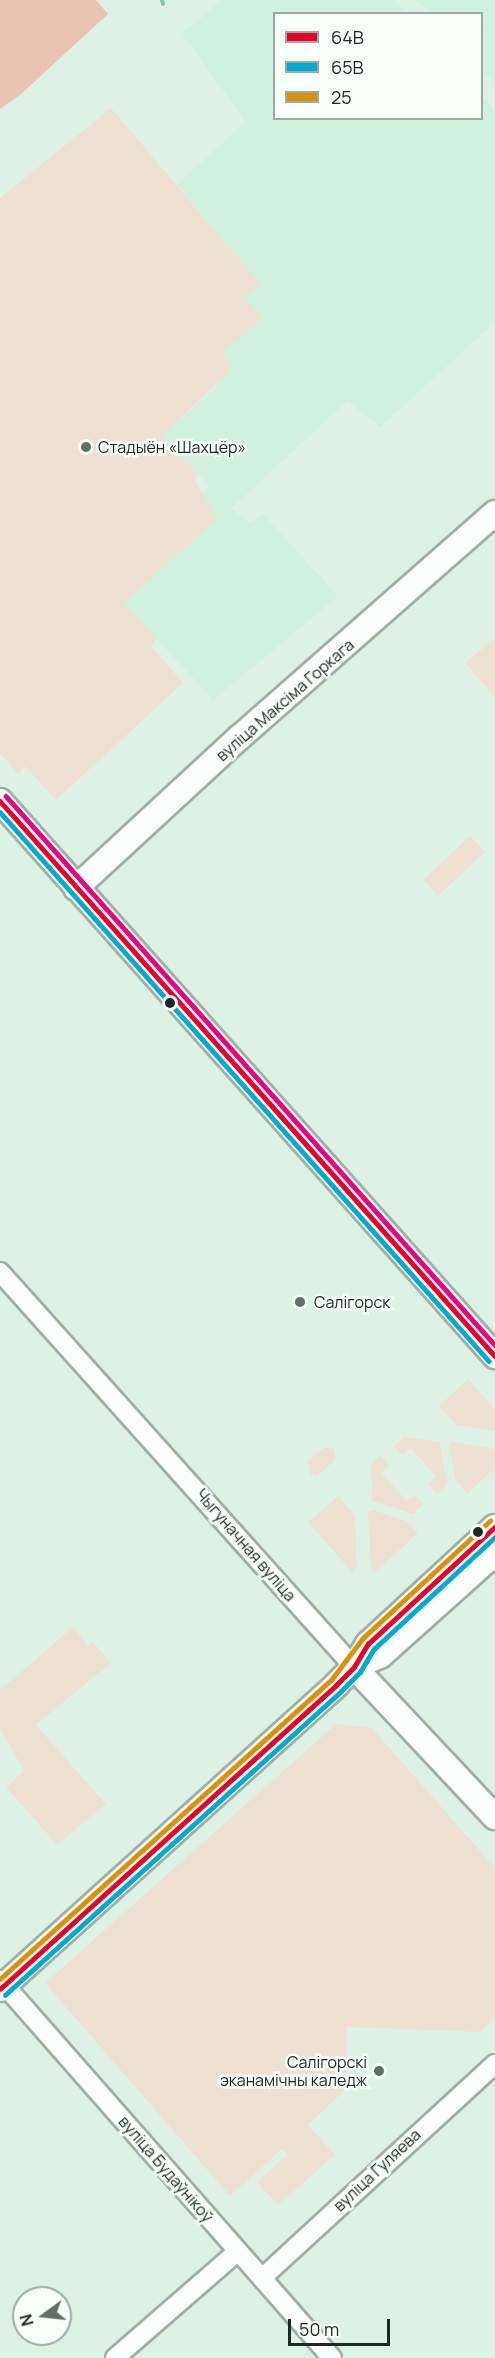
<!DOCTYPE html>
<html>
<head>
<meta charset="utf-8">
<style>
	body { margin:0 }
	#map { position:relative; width:495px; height:2358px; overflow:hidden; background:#ddf2e5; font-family:Manrope,sans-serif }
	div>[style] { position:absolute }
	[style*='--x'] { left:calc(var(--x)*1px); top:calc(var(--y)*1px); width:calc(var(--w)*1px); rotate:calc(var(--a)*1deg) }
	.built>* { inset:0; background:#cff1dd }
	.green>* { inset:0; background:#efe0d4; transform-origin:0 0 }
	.forest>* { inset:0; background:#eac3b1 }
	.stream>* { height:4px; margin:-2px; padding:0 2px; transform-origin:2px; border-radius:2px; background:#83c7a3 }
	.roads { filter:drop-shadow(2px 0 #a0afa6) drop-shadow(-2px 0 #a0afa6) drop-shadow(0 2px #a0afa6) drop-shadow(0 -2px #a0afa6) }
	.minor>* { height:18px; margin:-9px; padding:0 9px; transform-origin:9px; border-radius:9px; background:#fafdfb }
	.major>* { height:24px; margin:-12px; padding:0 12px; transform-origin:12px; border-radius:12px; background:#fafdfb }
	.bus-1>* { height:4.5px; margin:-2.25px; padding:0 2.25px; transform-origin:2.25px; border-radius:2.25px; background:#e4002b }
	.bus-2>* { height:4.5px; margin:-2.25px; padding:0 2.25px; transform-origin:2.25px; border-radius:2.25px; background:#00a9ce }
	.bus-3>* { height:4.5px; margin:-2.25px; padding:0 2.25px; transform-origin:2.25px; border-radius:2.25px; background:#d69305 }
	.bus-4>* { height:4.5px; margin:-2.25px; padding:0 2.25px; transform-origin:2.25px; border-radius:2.25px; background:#e5007d }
	.dots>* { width:16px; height:16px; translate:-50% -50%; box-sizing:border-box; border:3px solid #f7fffa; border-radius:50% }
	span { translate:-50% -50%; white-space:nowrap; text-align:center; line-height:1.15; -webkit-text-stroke:5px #f7fffa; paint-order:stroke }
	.poi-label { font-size:16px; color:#1c2a22 }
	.left { translate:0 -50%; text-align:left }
	.right { translate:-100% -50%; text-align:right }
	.street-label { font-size:16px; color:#1c2a22 }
	.legend { position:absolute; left:273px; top:12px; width:210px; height:108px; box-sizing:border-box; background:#f7fffa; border:2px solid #9faaa4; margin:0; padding:8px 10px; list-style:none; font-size:18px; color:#1c2a22 }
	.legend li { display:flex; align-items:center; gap:12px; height:30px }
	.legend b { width:30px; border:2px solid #9faaa4 }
	.north { position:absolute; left:12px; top:2286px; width:60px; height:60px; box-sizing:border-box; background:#f7fffa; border:2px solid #9faaa4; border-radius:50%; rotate:255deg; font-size:16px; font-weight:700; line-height:24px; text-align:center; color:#1c2a22 }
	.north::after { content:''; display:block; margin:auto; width:21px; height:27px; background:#607066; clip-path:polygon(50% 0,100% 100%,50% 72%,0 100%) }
	.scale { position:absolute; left:288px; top:2319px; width:102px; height:27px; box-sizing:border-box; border:3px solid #1c2a22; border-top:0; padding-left:8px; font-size:18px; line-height:21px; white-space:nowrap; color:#1c2a22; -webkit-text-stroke:4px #f7fffa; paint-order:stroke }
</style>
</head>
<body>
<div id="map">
	<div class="built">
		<i style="clip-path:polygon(222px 0,394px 0,406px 13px,274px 14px,274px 118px,482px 118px,482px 97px,495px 112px,495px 322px,380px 427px,347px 401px,231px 509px,251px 523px,262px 513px,338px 596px,213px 700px,124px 603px,216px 519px,201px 494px,210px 486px,162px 436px,214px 389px,232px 366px,222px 353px,243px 298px,260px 283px,177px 184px,246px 122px,182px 34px)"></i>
		<i style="clip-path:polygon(417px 0,495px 0,495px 84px,482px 70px,482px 14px,430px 13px)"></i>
	</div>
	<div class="green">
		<i style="clip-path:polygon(111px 108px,260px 283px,244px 298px,263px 318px,222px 353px,233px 366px,227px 374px,162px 436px,198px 474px,195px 481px,217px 519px,124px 603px,157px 638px,151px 646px,183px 683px,56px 800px,25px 766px,18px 774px,0 753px,0 198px)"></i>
		<i style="clip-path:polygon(495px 638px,495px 697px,465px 663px)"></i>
		<i style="left:470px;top:836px;width:22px;height:64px;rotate:47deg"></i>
		<i style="clip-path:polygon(468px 1379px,495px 1409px,495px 1431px,456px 1425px,439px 1406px)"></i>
		<i style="clip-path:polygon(404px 1437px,440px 1442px,447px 1484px,437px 1494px,428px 1484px,436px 1477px,411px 1448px,402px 1455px,394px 1446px)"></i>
		<i style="clip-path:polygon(452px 1442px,495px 1449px,495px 1468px,467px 1494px,456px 1480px,449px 1446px)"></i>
		<i style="clip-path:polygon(325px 1447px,334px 1449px,335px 1460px,317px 1476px,310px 1474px,307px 1462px)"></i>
		<i style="clip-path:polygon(380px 1456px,389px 1465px,381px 1473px,407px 1501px,415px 1495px,423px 1504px,413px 1514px,372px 1501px,371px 1465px)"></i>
		<i style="clip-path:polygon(338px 1496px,355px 1515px,357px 1567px,352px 1572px,308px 1522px)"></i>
		<i style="clip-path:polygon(373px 1510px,406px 1521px,418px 1533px,375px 1572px,371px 1568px,368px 1513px)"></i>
		<i style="clip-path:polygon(73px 1627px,88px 1646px,93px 1642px,111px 1663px,36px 1725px,106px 1804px,57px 1845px,6px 1787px,24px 1771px,0 1728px,0 1690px)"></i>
		<i style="clip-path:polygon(336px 1724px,372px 1728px,495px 1868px,495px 2018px,480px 2032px,347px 2027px,346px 2089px,308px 2125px,335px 2155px,278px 2205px,257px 2182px,287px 2155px,282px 2149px,230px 2196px,45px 1983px)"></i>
	</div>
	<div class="forest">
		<i style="clip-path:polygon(0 0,96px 0,108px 14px,21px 94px,0 109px)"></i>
	</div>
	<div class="stream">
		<i style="--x:162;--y:0;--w:4;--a:76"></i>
	</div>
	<div class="roads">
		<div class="minor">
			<i style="--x:0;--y:1272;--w:530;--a:48.13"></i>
			<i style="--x:0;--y:1980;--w:503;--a:48.71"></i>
			<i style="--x:262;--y:2278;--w:316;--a:-42.6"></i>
			<i style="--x:115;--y:2358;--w:163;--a:-41"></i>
		</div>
		<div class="major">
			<i style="--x:0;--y:801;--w:744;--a:48.27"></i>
			<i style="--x:76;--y:888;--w:224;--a:-42.7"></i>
			<i style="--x:241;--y:736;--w:338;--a:-41.3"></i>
			<i style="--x:354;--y:1667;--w:206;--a:46.8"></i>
			<i style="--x:354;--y:1667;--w:28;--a:-23"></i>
			<i style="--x:380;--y:1656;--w:154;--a:-41.8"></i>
			<i style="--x:0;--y:1989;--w:453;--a:-42.1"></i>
			<i style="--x:336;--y:1685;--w:25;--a:-45"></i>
			<i style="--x:354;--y:1667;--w:27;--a:-59"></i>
			<i style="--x:368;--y:1644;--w:173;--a:-42.7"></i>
		</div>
	</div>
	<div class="bus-1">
		<i style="--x:0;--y:801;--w:744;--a:48.27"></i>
		<i style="--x:0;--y:1989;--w:453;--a:-42.1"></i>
		<i style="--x:336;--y:1685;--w:25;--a:-45"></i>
		<i style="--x:354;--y:1667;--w:27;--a:-59"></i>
		<i style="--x:368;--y:1644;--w:173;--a:-42.7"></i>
	</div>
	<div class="bus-2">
		<i style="--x:0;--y:812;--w:735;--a:48.31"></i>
		<i style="--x:5;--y:1995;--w:453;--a:-42.1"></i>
		<i style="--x:341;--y:1691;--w:27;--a:-45"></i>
		<i style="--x:360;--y:1672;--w:27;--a:-59"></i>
		<i style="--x:374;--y:1649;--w:165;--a:-42.8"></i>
	</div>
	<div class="bus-3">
		<i style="--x:0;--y:1979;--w:446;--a:-42.1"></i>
		<i style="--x:331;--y:1680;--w:53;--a:-52.7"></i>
		<i style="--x:363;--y:1638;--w:173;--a:-42.7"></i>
	</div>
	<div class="bus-4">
		<i style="--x:6;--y:796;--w:735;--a:48.31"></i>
	</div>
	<div class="dots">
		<i style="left:86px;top:447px;background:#607066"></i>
		<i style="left:170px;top:1003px;background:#1c2a22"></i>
		<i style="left:300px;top:1302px;background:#607066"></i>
		<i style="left:478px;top:1532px;background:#1c2a22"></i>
		<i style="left:379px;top:2071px;background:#607066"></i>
	</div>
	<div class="poi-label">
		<span class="left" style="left:98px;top:447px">Стадыён «Шахцёр»</span>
		<span class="left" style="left:314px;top:1302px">Салігорск</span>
		<span class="right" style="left:367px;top:2071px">Салігорскі<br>эканамічны каледж</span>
	</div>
	<div class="street-label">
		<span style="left:285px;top:700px;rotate:-41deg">вуліца Максіма Горкага</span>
		<span style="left:246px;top:1545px;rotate:49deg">Чыгуначная вуліца</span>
		<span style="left:166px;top:2169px;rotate:49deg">вуліца Будаўнікоў</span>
		<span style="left:377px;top:2170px;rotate:-43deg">вуліца Гуляева</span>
	</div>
	<ul class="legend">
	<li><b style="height:8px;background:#e4002b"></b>64В</li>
	<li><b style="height:8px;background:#00a9ce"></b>65В</li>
	<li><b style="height:8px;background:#d69305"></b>25</li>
	</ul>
	<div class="north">N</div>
	<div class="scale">50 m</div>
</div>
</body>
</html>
